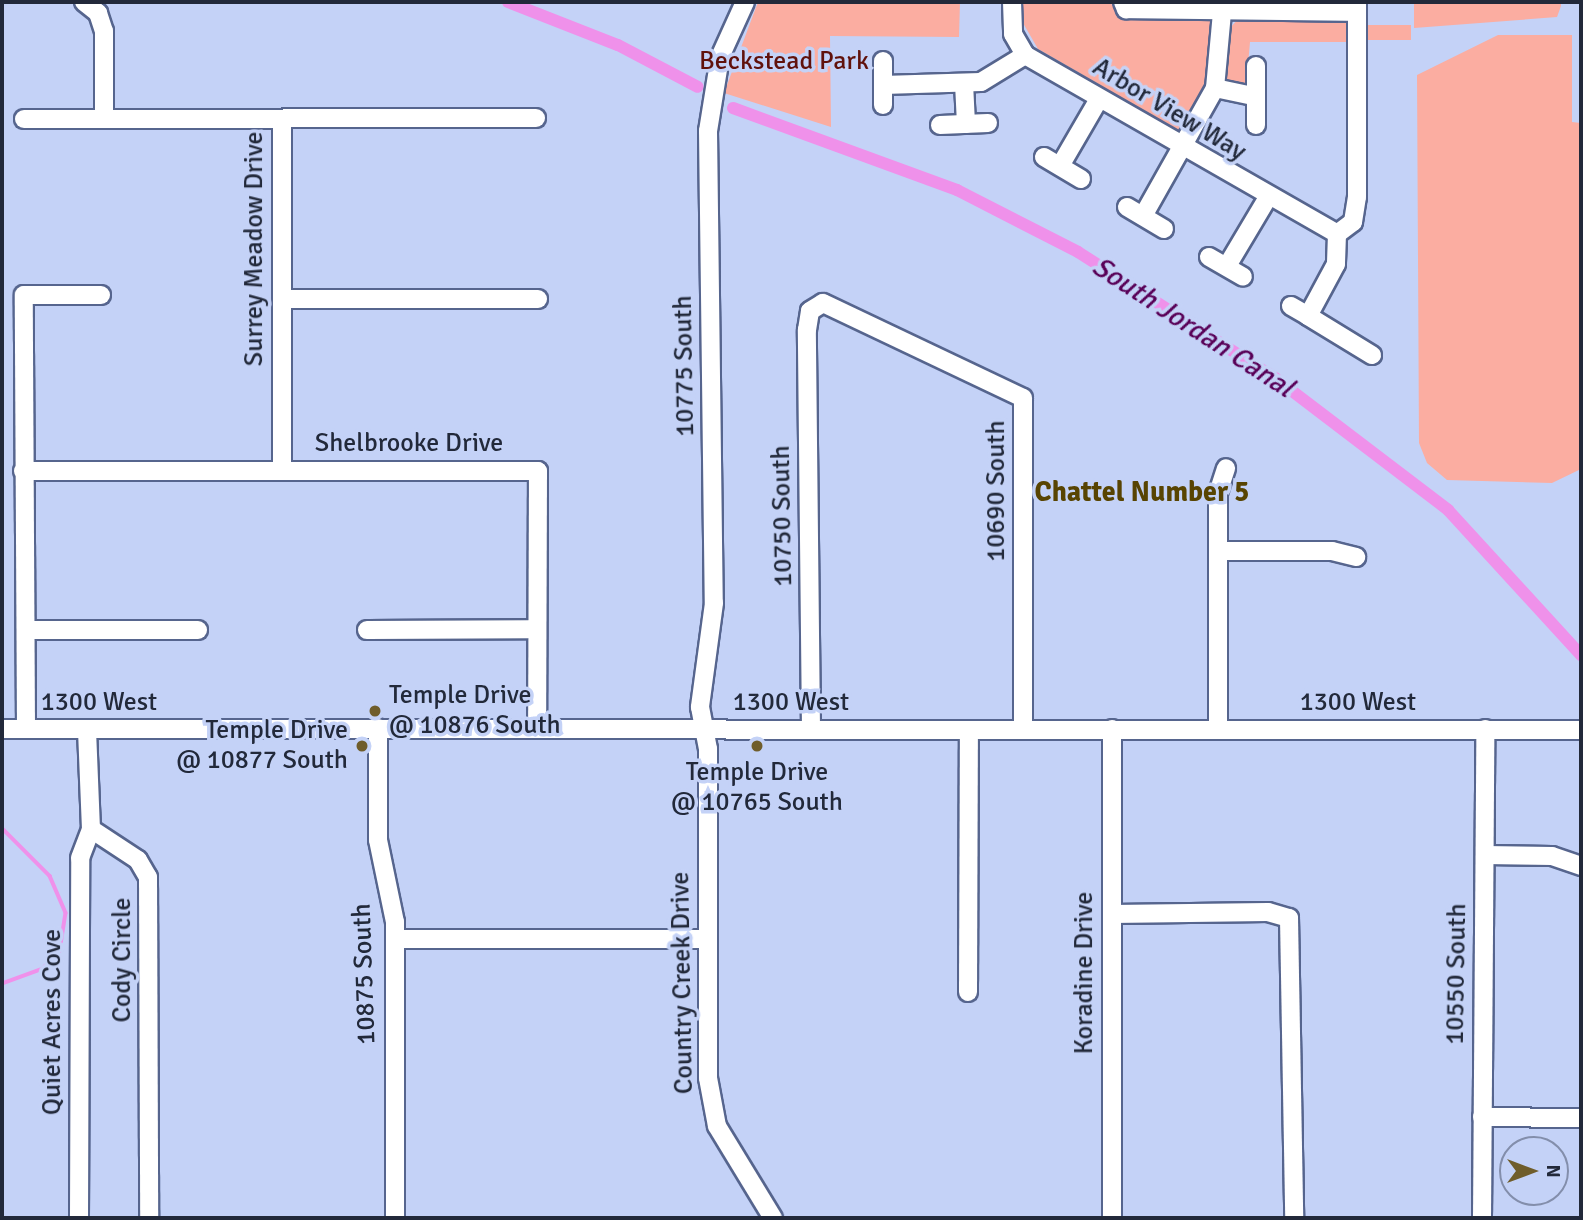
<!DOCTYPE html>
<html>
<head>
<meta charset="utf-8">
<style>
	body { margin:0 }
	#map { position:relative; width:1583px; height:1220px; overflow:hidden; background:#c4d2f7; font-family:Signika,sans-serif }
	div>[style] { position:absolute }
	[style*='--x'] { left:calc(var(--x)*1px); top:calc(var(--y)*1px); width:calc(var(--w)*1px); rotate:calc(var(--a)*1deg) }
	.green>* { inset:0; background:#fbada1; transform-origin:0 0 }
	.stream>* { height:3.5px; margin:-1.75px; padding:0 1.75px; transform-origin:1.75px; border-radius:1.75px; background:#ef91ea }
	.canal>* { height:12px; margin:-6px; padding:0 6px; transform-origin:6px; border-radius:6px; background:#ef91ea }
	.roads { filter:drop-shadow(2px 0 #56658e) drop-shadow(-2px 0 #56658e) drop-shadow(0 2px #56658e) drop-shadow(0 -2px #56658e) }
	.minor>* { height:18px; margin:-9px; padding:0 9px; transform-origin:9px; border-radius:9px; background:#fff }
	.dots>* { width:19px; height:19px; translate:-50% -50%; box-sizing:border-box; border:4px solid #c4d2f7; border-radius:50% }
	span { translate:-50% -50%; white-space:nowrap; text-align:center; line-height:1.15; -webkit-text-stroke:7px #c4d2f7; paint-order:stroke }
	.park-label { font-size:26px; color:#60110b }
	.street-label { font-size:26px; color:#22293a }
	.poi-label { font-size:26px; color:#22293a }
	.left { translate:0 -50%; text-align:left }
	.right { translate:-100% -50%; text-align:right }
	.water-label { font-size:28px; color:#580057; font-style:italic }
	.neighbourhood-label { font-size:28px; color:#584402; font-weight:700 }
	.frame { position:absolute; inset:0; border:4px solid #22293a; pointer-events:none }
	.north { position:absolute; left:1499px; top:1136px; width:70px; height:70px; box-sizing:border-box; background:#c4d2f7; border:2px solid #838eab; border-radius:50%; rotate:90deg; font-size:19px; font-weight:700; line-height:28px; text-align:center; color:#22293a }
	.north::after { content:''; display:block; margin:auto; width:24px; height:32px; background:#6f5d2b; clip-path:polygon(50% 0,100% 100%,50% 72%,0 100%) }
</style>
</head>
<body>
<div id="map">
	<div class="green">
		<i style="clip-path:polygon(758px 2px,960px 2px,959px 37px,830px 36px,831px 127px,724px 93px)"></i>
		<i style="clip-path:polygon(1023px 2px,1110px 2px,1122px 19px,1210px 18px,1212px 77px,1183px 133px,1038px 49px,1023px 23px)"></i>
		<i style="clip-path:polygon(1414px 2px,1561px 2px,1561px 6px,1557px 17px,1414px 28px)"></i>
		<i style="clip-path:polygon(1239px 18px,1346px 18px,1349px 42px,1250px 42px,1246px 88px,1228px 82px,1225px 71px,1230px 28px)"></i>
		<i style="left:1368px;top:25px;width:43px;height:15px"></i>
		<i style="clip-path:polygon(1498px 35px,1572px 35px,1572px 122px,1581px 123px,1581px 469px,1552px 483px,1447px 480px,1427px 463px,1419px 443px,1417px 75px)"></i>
	</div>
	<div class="stream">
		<i style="--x:2;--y:828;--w:68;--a:45"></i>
		<i style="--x:50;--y:876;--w:40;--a:66.6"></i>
		<i style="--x:66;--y:913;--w:38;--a:99"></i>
		<i style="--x:60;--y:951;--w:25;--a:133"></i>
		<i style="--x:43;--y:969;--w:44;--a:159.9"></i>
	</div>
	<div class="canal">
		<i style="--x:508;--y:2;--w:118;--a:21.4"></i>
		<i style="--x:618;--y:45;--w:90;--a:27.7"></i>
		<i style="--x:733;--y:108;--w:239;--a:20.1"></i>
		<i style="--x:957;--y:190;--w:136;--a:27.1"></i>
		<i style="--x:1078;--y:252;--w:234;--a:32.6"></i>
		<i style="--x:1275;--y:378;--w:218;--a:37.3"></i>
		<i style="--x:1448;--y:510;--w:197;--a:47.5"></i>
	</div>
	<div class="roads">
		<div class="minor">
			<i style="--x:84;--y:2;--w:18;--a:38"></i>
			<i style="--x:98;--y:13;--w:19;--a:72"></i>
			<i style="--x:104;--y:31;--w:88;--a:90"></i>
			<i style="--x:745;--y:2;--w:60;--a:114.4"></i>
			<i style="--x:720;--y:57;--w:75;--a:99.2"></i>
			<i style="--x:708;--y:131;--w:472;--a:89.3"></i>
			<i style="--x:714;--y:603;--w:105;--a:97.7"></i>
			<i style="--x:700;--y:707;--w:43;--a:79.2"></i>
			<i style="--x:708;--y:749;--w:329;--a:90"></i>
			<i style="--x:708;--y:1078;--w:49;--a:79.4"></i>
			<i style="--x:717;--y:1126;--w:108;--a:58.7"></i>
			<i style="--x:1012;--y:2;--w:32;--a:88"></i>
			<i style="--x:1013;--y:34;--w:24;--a:60"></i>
			<i style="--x:1025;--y:55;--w:360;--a:29.8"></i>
			<i style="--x:1123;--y:2;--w:8;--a:67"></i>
			<i style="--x:1126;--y:9;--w:231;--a:0.7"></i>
			<i style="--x:883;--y:61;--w:44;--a:90"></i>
			<i style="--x:1256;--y:66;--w:59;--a:90"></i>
			<i style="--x:964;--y:83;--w:41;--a:87.2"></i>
			<i style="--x:883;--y:85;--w:98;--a:-1.8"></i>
			<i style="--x:981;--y:82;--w:52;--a:-31.5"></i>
			<i style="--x:1215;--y:88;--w:40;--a:12"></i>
			<i style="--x:24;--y:119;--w:512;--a:-0.11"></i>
			<i style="--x:940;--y:125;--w:48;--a:-2.4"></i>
			<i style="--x:1044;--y:157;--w:43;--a:30.7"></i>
			<i style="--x:1060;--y:166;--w:78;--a:-59.8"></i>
			<i style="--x:1127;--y:207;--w:43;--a:30.7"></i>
			<i style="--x:1143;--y:216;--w:147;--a:-60.6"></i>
			<i style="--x:1215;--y:88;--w:86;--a:-84.7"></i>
			<i style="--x:1337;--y:234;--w:20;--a:-37"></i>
			<i style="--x:1353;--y:222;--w:25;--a:-81"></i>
			<i style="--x:1357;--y:197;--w:195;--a:-90"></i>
			<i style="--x:1337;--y:234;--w:30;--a:92"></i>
			<i style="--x:1336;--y:264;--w:59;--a:118.3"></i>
			<i style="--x:1308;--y:316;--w:75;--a:31.4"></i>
			<i style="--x:1209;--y:257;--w:39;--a:30"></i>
			<i style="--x:1227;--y:266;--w:78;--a:-59.2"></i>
			<i style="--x:282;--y:299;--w:256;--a:0"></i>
			<i style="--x:1291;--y:306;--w:20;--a:30"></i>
			<i style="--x:23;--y:471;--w:515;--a:0"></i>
			<i style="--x:538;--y:471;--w:256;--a:90.2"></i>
			<i style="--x:282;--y:471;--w:352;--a:-90"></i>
			<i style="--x:1218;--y:551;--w:114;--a:0"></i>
			<i style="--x:1332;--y:551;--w:25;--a:14"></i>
			<i style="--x:26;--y:630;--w:172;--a:0"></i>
			<i style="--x:367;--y:630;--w:170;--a:-0.3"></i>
			<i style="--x:378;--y:728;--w:112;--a:90"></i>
			<i style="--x:378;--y:840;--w:84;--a:78.3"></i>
			<i style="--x:395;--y:922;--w:296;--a:90"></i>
			<i style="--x:2;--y:729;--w:1579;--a:0.04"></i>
			<i style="--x:26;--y:729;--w:434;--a:-90.3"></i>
			<i style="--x:24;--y:295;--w:77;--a:0"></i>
			<i style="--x:811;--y:729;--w:399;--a:-90.6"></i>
			<i style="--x:807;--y:330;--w:19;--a:-81"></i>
			<i style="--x:810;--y:311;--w:15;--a:-32"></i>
			<i style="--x:823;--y:303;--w:221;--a:25.4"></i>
			<i style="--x:1023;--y:398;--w:331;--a:90"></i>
			<i style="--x:1112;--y:729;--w:489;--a:90"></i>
			<i style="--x:87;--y:730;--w:99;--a:87.7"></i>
			<i style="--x:91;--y:829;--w:56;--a:33.4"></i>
			<i style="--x:138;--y:860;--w:20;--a:60"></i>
			<i style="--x:148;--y:877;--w:341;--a:89.8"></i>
			<i style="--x:1218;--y:730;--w:237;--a:-90"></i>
			<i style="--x:1218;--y:493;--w:26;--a:-72"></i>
			<i style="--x:1485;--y:855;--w:67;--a:0.9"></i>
			<i style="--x:1552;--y:856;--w:31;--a:19"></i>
			<i style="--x:1112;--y:914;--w:156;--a:-0.7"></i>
			<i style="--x:1268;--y:912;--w:22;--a:16"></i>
			<i style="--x:1289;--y:918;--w:300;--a:89"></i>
			<i style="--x:395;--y:939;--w:313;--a:0"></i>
			<i style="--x:968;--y:992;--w:262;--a:-89.8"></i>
			<i style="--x:1482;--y:1117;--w:99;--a:0.6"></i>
			<i style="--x:79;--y:1218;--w:360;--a:-89.8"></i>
			<i style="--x:80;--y:858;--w:31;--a:-69"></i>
			<i style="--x:1482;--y:1218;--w:489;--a:-89.6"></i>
		</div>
	</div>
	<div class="dots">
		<i style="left:375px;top:711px;background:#6f5d2b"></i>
		<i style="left:362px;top:746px;background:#6f5d2b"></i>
		<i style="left:757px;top:746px;background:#6f5d2b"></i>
	</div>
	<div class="park-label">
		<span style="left:784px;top:62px">Beckstead Park</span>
	</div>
	<div class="street-label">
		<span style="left:1169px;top:110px;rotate:31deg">Arbor View Way</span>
		<span style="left:255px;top:249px;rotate:-90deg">Surrey Meadow Drive</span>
		<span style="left:685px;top:366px;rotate:-91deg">10775 South</span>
		<span style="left:409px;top:444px">Shelbrooke Drive</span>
		<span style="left:997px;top:491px;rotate:-90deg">10690 South</span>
		<span style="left:783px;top:516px;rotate:-91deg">10750 South</span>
		<span style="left:99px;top:703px">1300 West</span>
		<span style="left:791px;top:703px">1300 West</span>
		<span style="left:1358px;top:703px">1300 West</span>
		<span style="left:123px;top:960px;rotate:-90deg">Cody Circle</span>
		<span style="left:1085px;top:973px;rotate:-90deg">Koradine Drive</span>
		<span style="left:365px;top:974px;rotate:-92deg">10875 South</span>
		<span style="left:1457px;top:974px;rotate:-89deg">10550 South</span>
		<span style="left:683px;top:983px;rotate:-91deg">Country Creek Drive</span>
		<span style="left:53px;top:1022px;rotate:-90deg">Quiet Acres Cove</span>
	</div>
	<div class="poi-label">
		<span class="left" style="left:389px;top:711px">Temple Drive<br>@ 10876 South</span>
		<span class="right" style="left:348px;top:746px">Temple Drive<br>@ 10877 South</span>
		<span style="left:757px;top:788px">Temple Drive<br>@ 10765 South</span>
	</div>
	<div class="water-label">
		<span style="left:1193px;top:327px;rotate:33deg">South Jordan Canal</span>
	</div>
	<div class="neighbourhood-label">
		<span style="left:1142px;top:492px">Chattel Number 5</span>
	</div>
	<div class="frame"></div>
	<div class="north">N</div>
</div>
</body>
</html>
